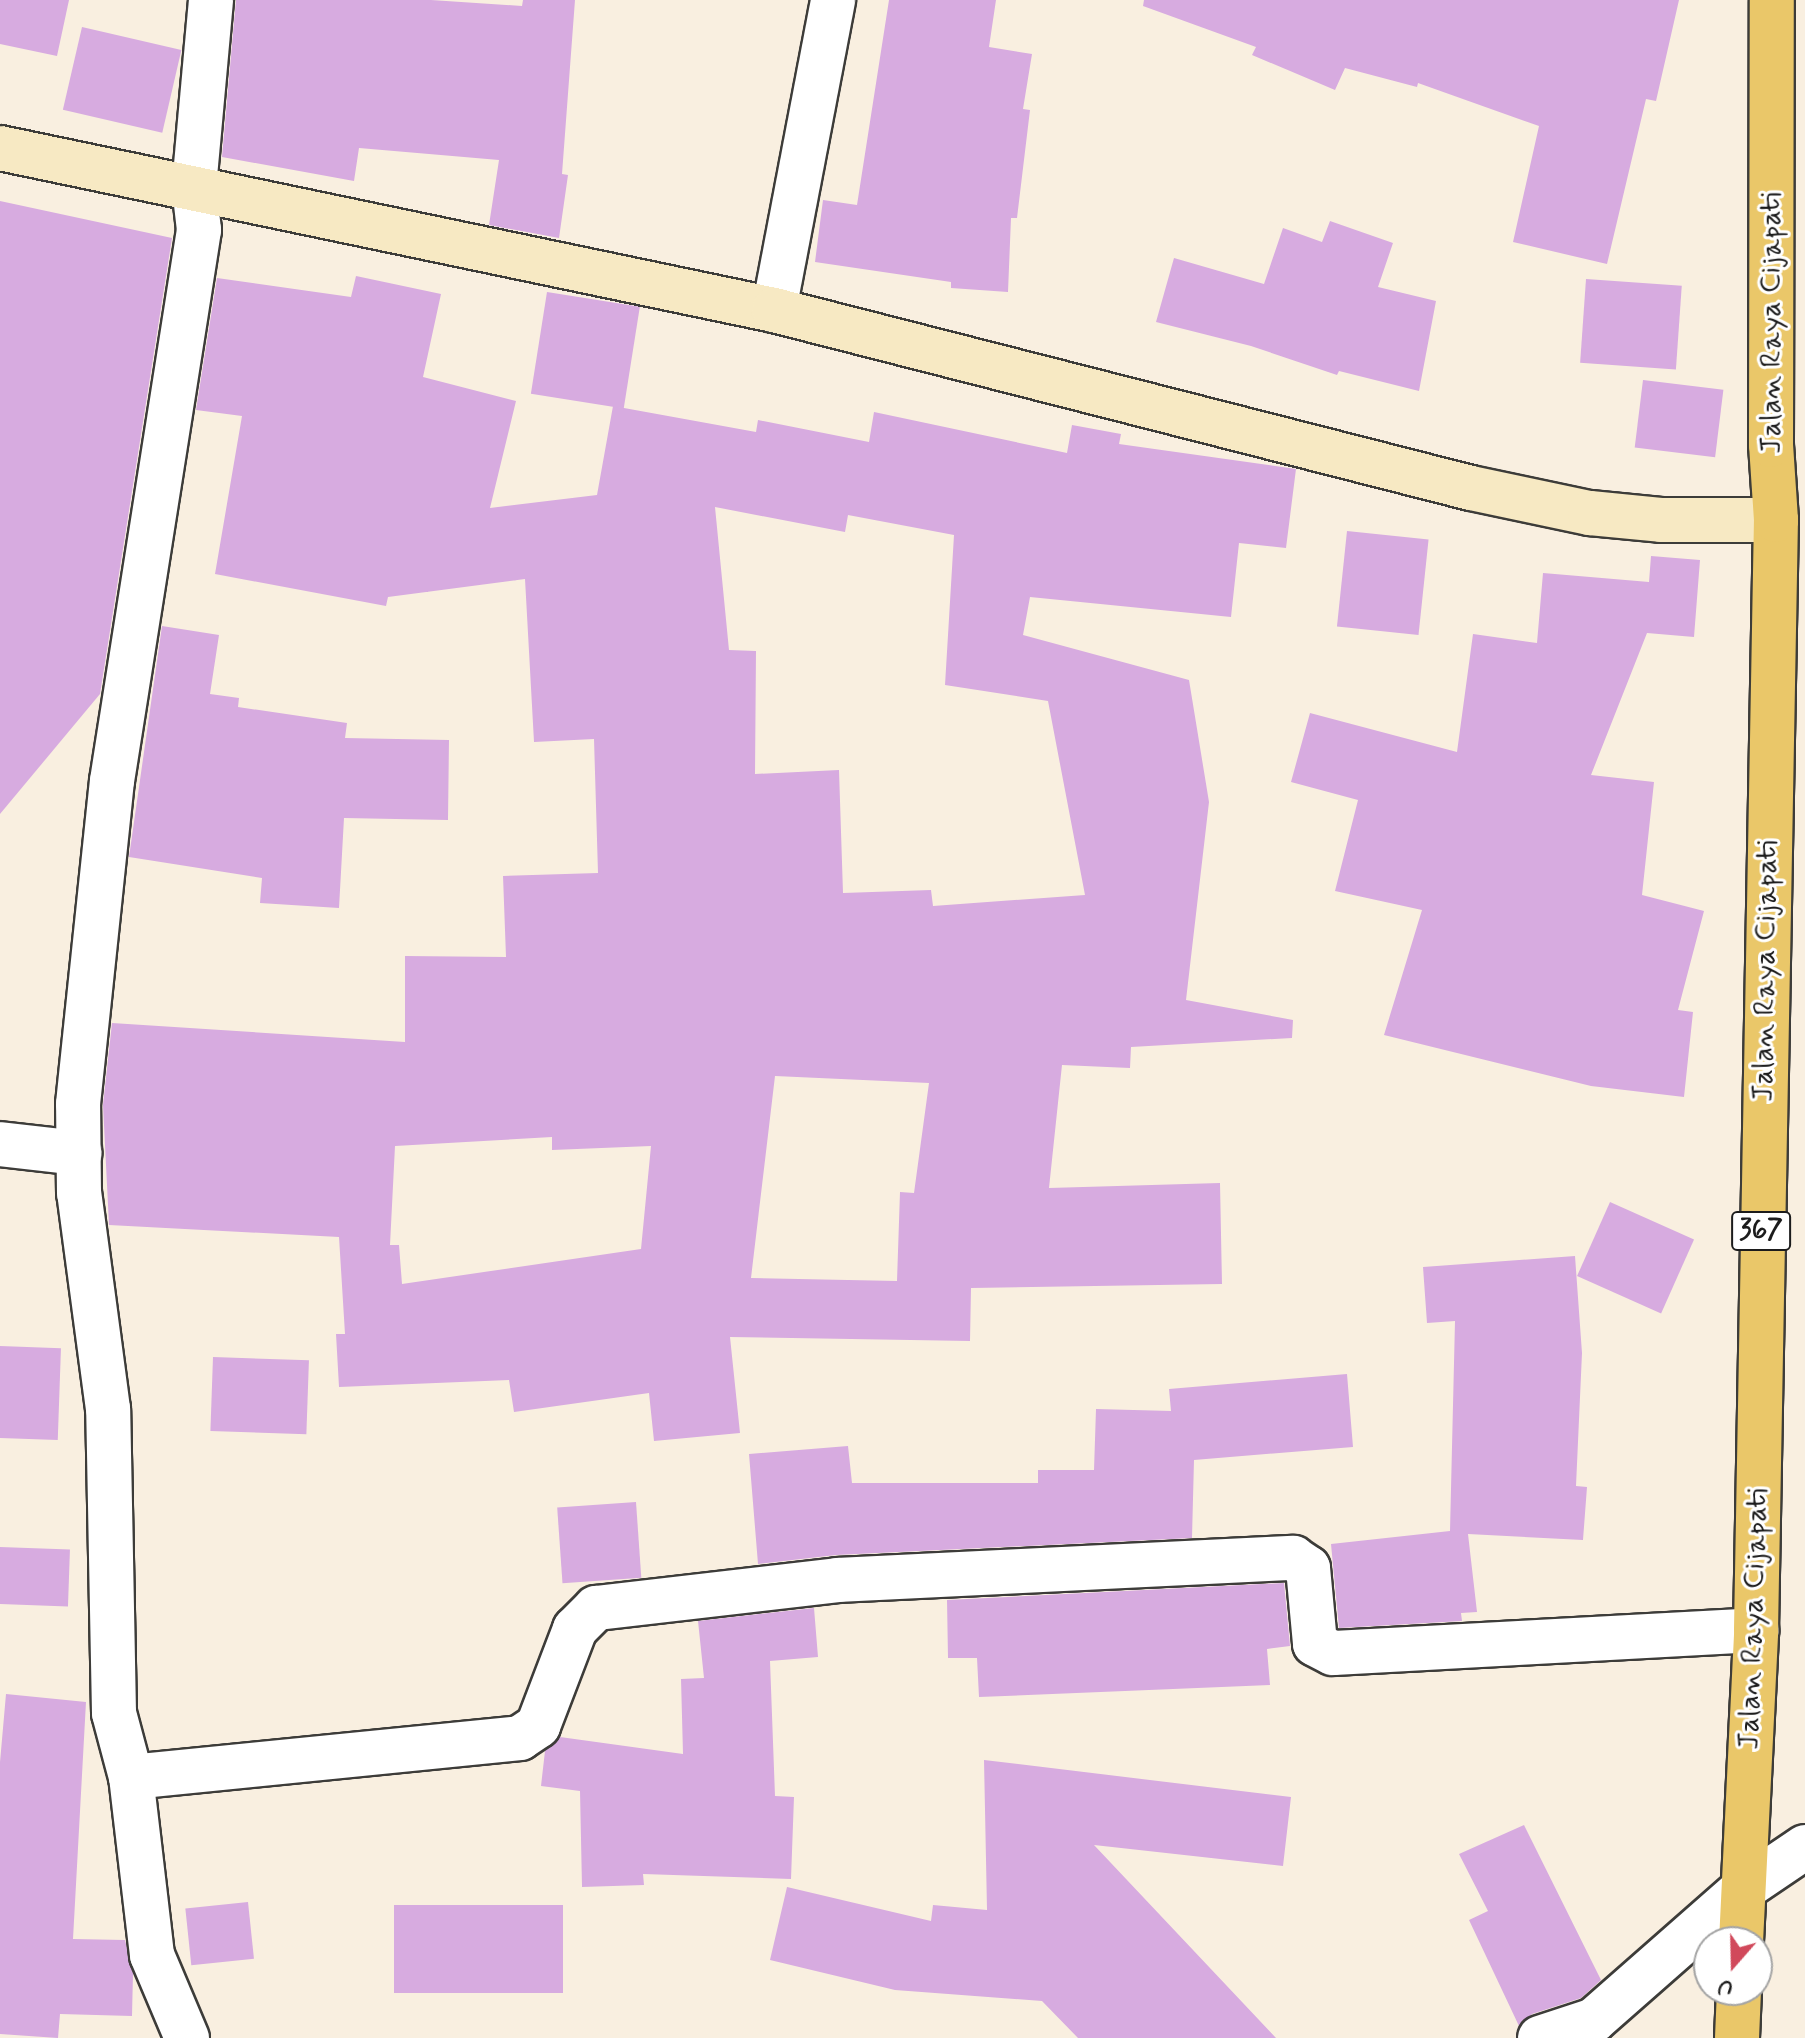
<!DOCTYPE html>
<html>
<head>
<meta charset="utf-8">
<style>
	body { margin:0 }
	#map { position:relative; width:1805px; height:2038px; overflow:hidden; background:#f9efe0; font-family:Mynerve,sans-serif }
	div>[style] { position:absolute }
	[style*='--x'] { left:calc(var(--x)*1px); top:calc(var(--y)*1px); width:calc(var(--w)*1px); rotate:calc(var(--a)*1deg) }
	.building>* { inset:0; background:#d7abe0; transform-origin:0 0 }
	.roads { filter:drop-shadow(2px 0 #3d3c39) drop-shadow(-2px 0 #3d3c39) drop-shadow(0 2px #3d3c39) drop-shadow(0 -2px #3d3c39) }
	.street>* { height:44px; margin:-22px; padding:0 22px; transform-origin:22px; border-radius:22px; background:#fff }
	.secondary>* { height:44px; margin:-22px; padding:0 22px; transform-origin:22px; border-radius:22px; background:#f7e9c3 }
	.primary>* { height:44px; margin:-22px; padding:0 22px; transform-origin:22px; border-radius:22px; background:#eac769 }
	span { translate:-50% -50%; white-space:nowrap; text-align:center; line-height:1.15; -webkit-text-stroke:6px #fff; paint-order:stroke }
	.shield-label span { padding:2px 6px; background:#fff; border:2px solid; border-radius:6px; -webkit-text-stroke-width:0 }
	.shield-label { font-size:28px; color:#1c1c1c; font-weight:700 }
	.street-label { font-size:30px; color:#1c1c1c }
	.north { position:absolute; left:1693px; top:1926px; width:80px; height:80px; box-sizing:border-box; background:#fff; border:2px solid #a4a4a4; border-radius:50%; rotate:200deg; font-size:22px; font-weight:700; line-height:32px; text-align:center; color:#1c1c1c }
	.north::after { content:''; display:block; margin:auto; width:28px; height:36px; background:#d1495b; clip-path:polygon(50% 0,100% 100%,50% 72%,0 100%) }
</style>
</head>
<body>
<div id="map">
	<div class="building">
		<i style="clip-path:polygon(0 0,69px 0,57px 56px,0 44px)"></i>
		<i style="clip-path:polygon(236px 0,431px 0,522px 6px,523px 0,575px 0,562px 174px,568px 175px,559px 238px,489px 225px,499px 160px,359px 148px,354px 181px,222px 157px)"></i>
		<i style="clip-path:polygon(889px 0,996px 0,989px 47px,1032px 54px,1023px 109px,1030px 110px,1017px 218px,1011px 218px,1008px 292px,951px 288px,951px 282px,815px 262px,823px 200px,857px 205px)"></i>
		<i style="clip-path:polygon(1144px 0,1679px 0,1656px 101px,1646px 99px,1607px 264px,1513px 242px,1539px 126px,1418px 83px,1417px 87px,1345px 68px,1335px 90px,1252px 55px,1256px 47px,1143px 6px)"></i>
		<i style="left:82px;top:27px;width:102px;height:85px;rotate:13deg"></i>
		<i style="clip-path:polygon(0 201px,172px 238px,100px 694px,0 814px)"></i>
		<i style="clip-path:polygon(1330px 221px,1393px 243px,1378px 287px,1436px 301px,1419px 391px,1339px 371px,1337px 375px,1251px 346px,1156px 322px,1174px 258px,1264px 284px,1283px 228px,1322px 242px)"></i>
		<i style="clip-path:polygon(evenodd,356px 276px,441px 294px,423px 377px,516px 401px,490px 508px,597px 495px,613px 406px,756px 432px,758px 420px,869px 442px,874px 412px,1067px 453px,1072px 425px,1121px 434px,1119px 444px,1296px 469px,1286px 548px,1239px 543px,1231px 617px,1030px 597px,1023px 635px,1189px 680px,1209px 802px,1186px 1000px,1293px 1020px,1292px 1038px,1131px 1047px,1130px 1068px,1062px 1065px,1049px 1188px,1220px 1183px,1222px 1284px,971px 1288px,970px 1341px,730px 1337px,740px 1433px,654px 1441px,649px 1393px,514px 1412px,509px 1380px,339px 1387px,336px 1334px,345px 1334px,339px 1237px,109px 1225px,103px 1105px,112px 1023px,405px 1042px,405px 956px,506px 957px,503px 876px,598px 873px,594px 739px,534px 742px,525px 579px,388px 597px,386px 606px,215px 574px,242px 416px,196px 410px,217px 278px,351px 297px,356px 276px,715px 507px,845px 532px,848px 515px,954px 535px,945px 685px,1048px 701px,1085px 895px,933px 906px,931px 890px,843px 893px,839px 770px,755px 774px,756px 651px,729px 650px,715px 507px,356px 276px,775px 1076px,929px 1083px,914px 1193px,900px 1192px,897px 1281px,751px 1278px,775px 1076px,356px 276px,552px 1137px,552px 1150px,651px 1146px,641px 1249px,402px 1284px,399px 1245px,390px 1245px,395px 1146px,552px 1137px)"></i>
		<i style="left:1586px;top:279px;width:96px;height:84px;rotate:4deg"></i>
		<i style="left:547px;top:292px;width:94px;height:103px;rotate:9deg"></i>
		<i style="left:1643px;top:380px;width:81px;height:68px;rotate:7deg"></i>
		<i style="left:1347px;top:531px;width:82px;height:96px;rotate:6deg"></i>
		<i style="clip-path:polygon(1651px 556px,1700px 560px,1694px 637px,1647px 633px,1591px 775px,1654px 782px,1642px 895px,1704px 911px,1678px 1010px,1693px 1012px,1684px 1097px,1591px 1086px,1384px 1035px,1422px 910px,1335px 891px,1358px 800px,1291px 782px,1310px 713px,1457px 752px,1473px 634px,1537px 643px,1543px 573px,1649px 582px)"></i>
		<i style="clip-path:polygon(162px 626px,219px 635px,210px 694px,239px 698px,238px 707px,347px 723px,345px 738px,449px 740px,448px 820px,344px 818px,339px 908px,260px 903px,262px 878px,129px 857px)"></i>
		<i style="left:1610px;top:1202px;width:92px;height:81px;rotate:24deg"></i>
		<i style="clip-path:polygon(1575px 1256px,1582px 1353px,1576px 1486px,1587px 1487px,1583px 1540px,1468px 1534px,1477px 1612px,1461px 1613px,1462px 1621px,1339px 1628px,1331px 1544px,1450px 1531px,1455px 1321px,1427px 1323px,1423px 1267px)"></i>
		<i style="left:0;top:1346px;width:61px;height:92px;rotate:2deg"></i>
		<i style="left:213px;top:1357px;width:96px;height:74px;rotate:2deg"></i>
		<i style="clip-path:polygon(1347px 1374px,1353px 1447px,1194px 1460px,1192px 1538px,836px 1555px,758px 1564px,749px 1454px,848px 1446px,852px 1483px,1038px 1483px,1038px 1470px,1094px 1470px,1096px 1409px,1171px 1411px,1169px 1389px)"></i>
		<i style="left:636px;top:1502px;width:76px;height:79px;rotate:86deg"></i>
		<i style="left:0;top:1547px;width:70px;height:57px;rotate:2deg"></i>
		<i style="clip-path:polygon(1284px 1583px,1290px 1646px,1267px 1649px,1270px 1685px,979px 1697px,977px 1658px,948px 1658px,947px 1600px)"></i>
		<i style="clip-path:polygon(814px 1608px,818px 1657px,770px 1661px,775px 1796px,794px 1797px,791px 1879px,643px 1874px,644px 1885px,582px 1887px,580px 1791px,541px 1786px,545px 1751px,560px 1737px,683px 1754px,681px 1679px,704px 1678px,698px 1621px)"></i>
		<i style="clip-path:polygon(6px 1694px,86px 1702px,73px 1939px,125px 1940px,133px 1973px,132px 2016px,60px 2014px,58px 2038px,0 2034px,0 1762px)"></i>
		<i style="clip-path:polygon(984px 1760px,1291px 1797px,1283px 1866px,1094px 1845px,1276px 2038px,1078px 2038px,1042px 2001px,895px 1990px,770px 1960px,787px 1887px,931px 1921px,933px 1905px,987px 1910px)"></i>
		<i style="clip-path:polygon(1524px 1825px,1601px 1980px,1581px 1998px,1532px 2014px,1519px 2026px,1469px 1920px,1488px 1911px,1459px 1854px)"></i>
		<i style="left:248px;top:1902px;width:57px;height:63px;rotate:84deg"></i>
		<i style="left:394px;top:1905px;width:169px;height:88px"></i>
	</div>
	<div class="roads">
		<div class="street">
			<i style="--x:774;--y:310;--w:316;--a:-79.2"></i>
			<i style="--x:0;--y:1144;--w:80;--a:6.5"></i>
			<i style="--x:131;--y:1777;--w:391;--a:-5.7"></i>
			<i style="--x:520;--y:1738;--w:22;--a:-34"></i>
			<i style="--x:538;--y:1726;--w:104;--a:-69.1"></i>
			<i style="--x:575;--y:1629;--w:30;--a:-45"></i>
			<i style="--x:596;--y:1608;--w:243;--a:-6.6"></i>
			<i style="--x:837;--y:1580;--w:457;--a:-2.8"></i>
			<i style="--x:1293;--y:1558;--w:18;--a:34"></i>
			<i style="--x:1308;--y:1568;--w:76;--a:84.7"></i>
			<i style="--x:1315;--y:1644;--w:20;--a:27"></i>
			<i style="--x:1333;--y:1653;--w:424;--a:-3.1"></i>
			<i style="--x:187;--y:2038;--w:90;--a:-112.9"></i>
			<i style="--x:152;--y:1955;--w:179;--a:-96.7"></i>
			<i style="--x:131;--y:1777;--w:66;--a:-104.9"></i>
			<i style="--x:114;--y:1713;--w:304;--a:-91.1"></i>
			<i style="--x:108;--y:1409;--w:218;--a:-97.6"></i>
			<i style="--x:79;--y:1193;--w:89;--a:-90.6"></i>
			<i style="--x:78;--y:1104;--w:325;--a:-84"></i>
			<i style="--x:112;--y:781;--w:558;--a:-81.03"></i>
			<i style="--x:199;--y:230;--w:43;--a:-96.6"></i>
			<i style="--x:194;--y:187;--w:188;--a:-84.8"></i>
			<i style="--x:1540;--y:2038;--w:57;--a:-18.4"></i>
			<i style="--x:1594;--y:2020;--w:198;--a:-41.3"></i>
			<i style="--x:1743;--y:1889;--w:75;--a:-34.1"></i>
		</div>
		<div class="secondary">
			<i style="--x:0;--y:148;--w:791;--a:11.82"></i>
			<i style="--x:774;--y:310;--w:719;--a:14.33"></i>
			<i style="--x:1471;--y:488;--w:122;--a:11.9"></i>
			<i style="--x:1590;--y:513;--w:71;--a:5.6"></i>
			<i style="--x:1661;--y:520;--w:115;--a:0"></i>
		</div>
		<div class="primary">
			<i style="--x:1741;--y:1942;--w:312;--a:-87.2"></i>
			<i style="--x:1756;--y:1630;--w:1110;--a:-88.97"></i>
			<i style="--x:1776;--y:520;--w:75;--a:-93.8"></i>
			<i style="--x:1771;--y:445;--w:445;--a:-89.9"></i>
			<i style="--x:1737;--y:2038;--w:48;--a:-87.6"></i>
		</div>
	</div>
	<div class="shield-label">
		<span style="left:1761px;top:1231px">367</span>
	</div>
	<div class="street-label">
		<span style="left:1772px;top:323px;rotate:-90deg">Jalan Raya Cijapati</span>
		<span style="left:1766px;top:971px;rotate:-89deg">Jalan Raya Cijapati</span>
		<span style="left:1754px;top:1619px;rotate:-88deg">Jalan Raya Cijapati</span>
	</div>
	<div class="north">U</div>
</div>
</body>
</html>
